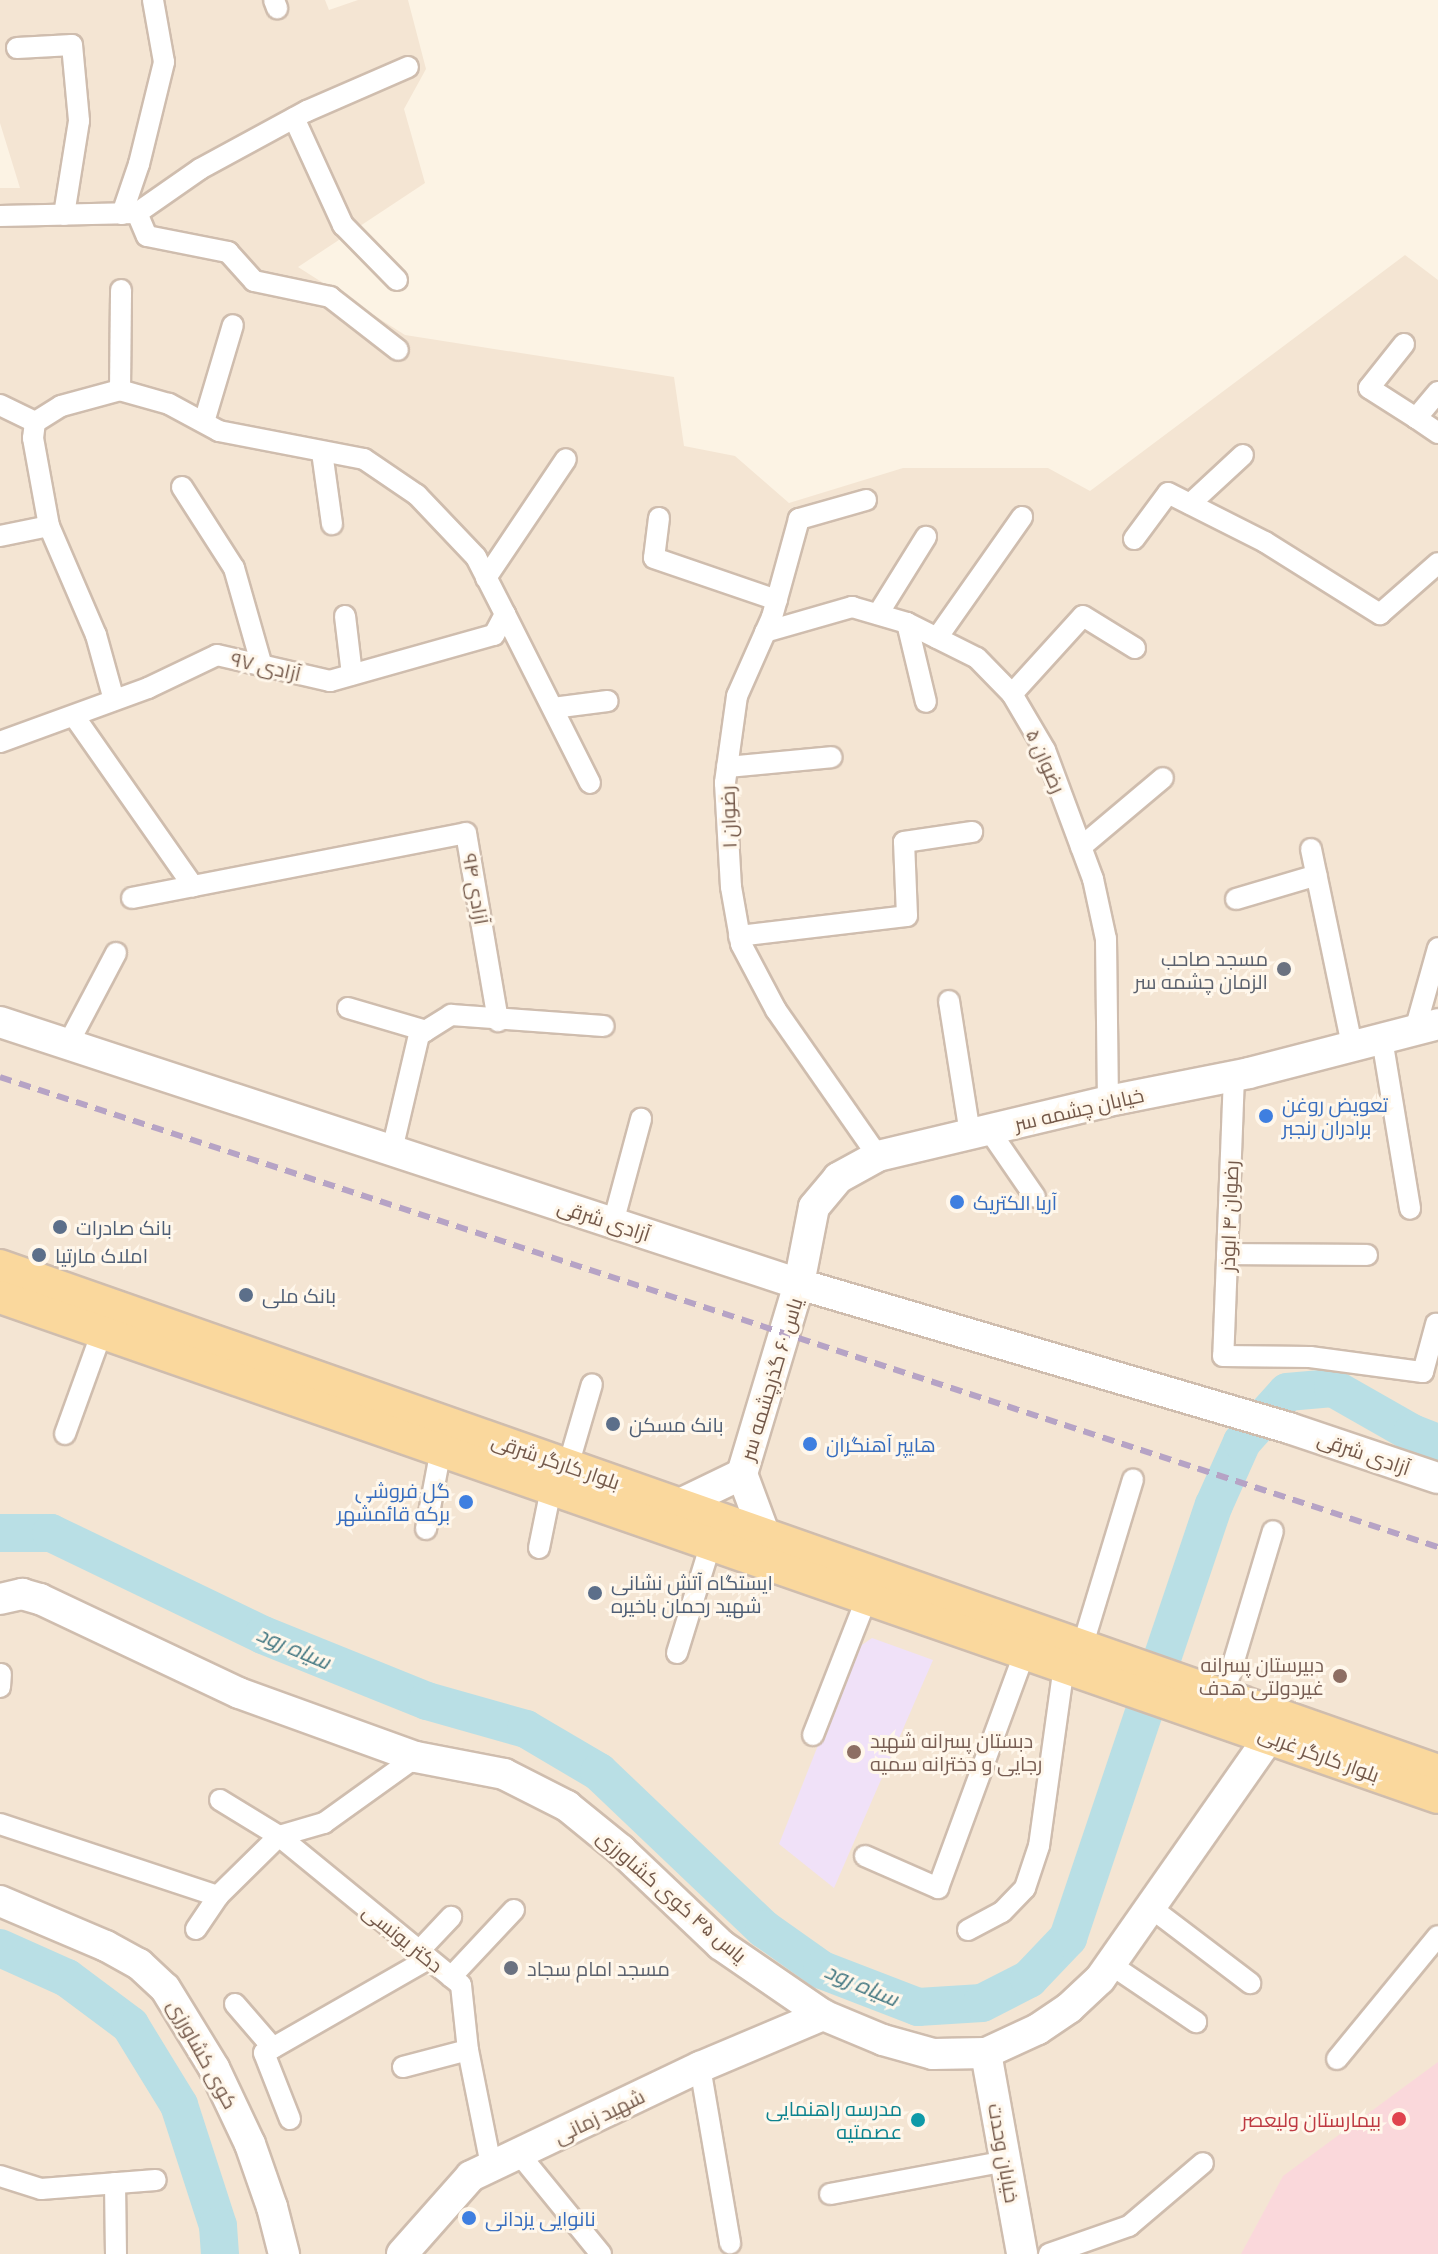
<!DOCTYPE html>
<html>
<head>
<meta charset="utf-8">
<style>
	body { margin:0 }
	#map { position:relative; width:1438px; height:2254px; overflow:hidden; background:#fcf3e4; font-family:Ubuntu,Cairo,sans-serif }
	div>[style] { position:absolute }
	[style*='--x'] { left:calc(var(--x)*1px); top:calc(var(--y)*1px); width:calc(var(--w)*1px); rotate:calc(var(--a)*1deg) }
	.residential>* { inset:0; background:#f4e5d3 }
	.education>* { inset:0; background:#f0e1f8 }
	.medical>* { inset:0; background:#fad8db }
	.river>* { height:38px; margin:-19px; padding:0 19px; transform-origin:19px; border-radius:19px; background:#b9dfe5 }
	.roads { filter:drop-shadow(2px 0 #cfbdae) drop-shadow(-2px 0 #cfbdae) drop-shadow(0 2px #cfbdae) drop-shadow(0 -2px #cfbdae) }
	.street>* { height:20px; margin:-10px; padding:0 10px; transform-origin:10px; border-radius:10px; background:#fff }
	.secondary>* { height:30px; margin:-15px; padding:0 15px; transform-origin:15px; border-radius:15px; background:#fff }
	.primary>* { height:32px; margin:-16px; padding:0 16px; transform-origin:16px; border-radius:16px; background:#fad89d }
	.rail>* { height:6px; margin-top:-3px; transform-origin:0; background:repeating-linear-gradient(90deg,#b6a3c5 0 12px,transparent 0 20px) }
	.dots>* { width:22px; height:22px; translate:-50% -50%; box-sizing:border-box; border:4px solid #fff7eb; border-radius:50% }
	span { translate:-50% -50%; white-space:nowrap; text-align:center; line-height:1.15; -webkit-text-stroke:6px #fff7eb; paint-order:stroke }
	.street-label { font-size:20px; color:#74594a }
	.worship-label { font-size:20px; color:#5b616d }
	.right { translate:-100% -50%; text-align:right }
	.left { translate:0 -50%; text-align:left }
	.shop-label { font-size:20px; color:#366cbe }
	.service-label { font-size:20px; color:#4e5e75 }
	.education-label { font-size:20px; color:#785e54 }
	.culture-label { font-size:20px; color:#0d838f }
	.health-label { font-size:20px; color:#be3a42 }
	.water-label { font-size:22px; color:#417681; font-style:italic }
</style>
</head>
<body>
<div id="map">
	<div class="residential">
		<i style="clip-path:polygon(0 0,325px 0,329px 10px,358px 0,408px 0,426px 69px,404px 109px,425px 183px,298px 267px,405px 335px,674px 377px,684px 446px,735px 456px,789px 503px,903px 468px,1048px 468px,1090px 491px,1405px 255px,1438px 280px,1438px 2254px,0 2254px,0 188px,20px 188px,0 123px)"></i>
	</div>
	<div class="education">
		<i style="clip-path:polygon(872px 1638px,933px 1660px,834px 1888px,779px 1844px,856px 1649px)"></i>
	</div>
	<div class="medical">
		<i style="clip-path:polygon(1438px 2062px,1438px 2254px,1241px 2254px,1283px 2176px)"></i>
	</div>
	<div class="river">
		<i style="--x:0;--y:1533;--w:51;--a:0"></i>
		<i style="--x:51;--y:1533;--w:235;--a:25.7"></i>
		<i style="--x:263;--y:1635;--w:177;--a:21.9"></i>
		<i style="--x:427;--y:1701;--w:103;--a:15.8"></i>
		<i style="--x:526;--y:1729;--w:85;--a:30.5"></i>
		<i style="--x:599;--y:1772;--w:228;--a:43.6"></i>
		<i style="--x:764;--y:1929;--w:71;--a:35.3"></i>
		<i style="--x:822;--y:1970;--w:103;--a:21.1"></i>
		<i style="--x:918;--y:2007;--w:64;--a:-3.6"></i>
		<i style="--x:982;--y:2003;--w:53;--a:-27.1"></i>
		<i style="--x:1029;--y:1979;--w:57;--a:-46.4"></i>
		<i style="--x:1068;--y:1938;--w:457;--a:-71.4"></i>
		<i style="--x:1214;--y:1505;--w:69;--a:-66"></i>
		<i style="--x:1242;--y:1442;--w:67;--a:-48"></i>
		<i style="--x:1287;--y:1392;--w:46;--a:-5"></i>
		<i style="--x:1333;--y:1388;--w:91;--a:29.7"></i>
		<i style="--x:1412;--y:1433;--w:28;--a:21"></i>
		<i style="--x:0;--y:1948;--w:73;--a:24.1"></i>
		<i style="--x:67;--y:1978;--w:79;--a:36.7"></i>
		<i style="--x:130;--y:2025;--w:94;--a:58.5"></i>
		<i style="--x:179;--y:2105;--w:127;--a:72.1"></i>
		<i style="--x:218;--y:2226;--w:28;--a:86"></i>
	</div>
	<div class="roads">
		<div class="street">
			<i style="--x:274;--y:0;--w:9;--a:69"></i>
			<i style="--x:17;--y:48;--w:55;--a:-3.1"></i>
			<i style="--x:72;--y:45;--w:76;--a:84.7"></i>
			<i style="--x:79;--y:121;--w:95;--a:99.1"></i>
			<i style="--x:294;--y:118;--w:118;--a:65.4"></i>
			<i style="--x:343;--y:225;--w:77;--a:45.5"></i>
			<i style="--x:137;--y:213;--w:25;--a:67"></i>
			<i style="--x:147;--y:236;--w:83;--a:11.2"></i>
			<i style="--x:228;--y:252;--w:39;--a:48"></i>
			<i style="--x:254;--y:281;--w:78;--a:11.9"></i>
			<i style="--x:330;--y:297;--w:86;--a:37.9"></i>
			<i style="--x:122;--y:214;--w:53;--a:-71.2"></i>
			<i style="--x:139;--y:164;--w:105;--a:-76.2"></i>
			<i style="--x:164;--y:62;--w:63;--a:-100.1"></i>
			<i style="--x:0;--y:216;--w:137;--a:-1.3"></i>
			<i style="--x:137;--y:213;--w:77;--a:-34.9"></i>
			<i style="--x:200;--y:169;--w:122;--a:-28.5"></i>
			<i style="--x:307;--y:111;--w:110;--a:-23.5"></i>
			<i style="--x:1404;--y:344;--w:56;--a:128.5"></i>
			<i style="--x:1369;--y:388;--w:56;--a:32.6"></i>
			<i style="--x:120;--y:390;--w:100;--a:-89.4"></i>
			<i style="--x:1438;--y:392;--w:34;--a:130"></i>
			<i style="--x:1416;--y:418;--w:27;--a:34"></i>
			<i style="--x:0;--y:405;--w:39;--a:26"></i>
			<i style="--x:204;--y:422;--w:101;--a:-73.4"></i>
			<i style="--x:322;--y:452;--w:73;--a:82.1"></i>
			<i style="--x:182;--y:487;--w:96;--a:57.3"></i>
			<i style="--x:234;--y:568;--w:102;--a:74.1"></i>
			<i style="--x:866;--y:500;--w:70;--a:164.2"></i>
			<i style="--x:799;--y:519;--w:102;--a:105.4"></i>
			<i style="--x:772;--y:617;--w:86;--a:113.9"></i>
			<i style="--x:737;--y:696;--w:88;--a:97.9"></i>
			<i style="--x:725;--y:783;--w:104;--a:86.7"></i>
			<i style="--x:731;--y:887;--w:58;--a:80"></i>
			<i style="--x:741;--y:944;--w:75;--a:62.1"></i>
			<i style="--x:776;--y:1010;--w:178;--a:55.1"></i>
			<i style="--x:1190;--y:504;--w:72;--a:-42.8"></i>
			<i style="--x:659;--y:518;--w:40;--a:97.1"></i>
			<i style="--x:654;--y:558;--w:130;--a:18.9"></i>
			<i style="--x:0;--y:536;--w:50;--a:-11.5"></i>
			<i style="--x:1134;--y:539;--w:57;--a:-53.5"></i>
			<i style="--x:1168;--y:493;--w:109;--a:26.8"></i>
			<i style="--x:1265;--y:542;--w:136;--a:32.1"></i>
			<i style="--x:1380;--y:614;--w:77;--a:-41.3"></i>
			<i style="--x:486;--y:578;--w:143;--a:-56.1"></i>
			<i style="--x:505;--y:614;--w:189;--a:63.3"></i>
			<i style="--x:878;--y:614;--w:91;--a:-58.1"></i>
			<i style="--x:345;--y:616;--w:59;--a:83.2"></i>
			<i style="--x:907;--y:623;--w:81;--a:76.5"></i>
			<i style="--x:765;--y:632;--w:91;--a:-16"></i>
			<i style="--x:852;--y:607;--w:57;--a:16.2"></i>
			<i style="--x:907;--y:623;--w:78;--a:26.6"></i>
			<i style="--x:977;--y:658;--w:50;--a:45.8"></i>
			<i style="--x:1012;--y:694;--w:65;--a:59.5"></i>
			<i style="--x:1045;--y:750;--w:138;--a:69.6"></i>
			<i style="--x:1093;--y:879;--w:61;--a:77.8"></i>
			<i style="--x:1106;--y:939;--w:162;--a:89.3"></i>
			<i style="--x:937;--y:638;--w:148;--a:-54.9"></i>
			<i style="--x:1012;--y:694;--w:105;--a:-47.7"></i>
			<i style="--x:1083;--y:616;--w:61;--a:31.6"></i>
			<i style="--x:553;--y:708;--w:55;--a:-7.3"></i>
			<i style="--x:74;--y:716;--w:208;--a:55"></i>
			<i style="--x:0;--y:742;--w:158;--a:-20"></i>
			<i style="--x:148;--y:688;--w:76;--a:-25.6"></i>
			<i style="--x:217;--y:655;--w:116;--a:13"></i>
			<i style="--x:330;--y:681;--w:170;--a:-15.7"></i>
			<i style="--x:494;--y:635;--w:24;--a:-62"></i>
			<i style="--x:505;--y:614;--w:64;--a:-117"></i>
			<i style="--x:476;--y:557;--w:86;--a:-133.6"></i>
			<i style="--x:417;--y:495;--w:64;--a:-145.8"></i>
			<i style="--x:364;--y:459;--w:148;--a:-169.1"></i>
			<i style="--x:219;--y:431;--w:57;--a:-151.6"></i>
			<i style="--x:169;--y:404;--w:51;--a:-164.1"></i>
			<i style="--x:120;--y:390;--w:61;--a:164.8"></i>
			<i style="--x:61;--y:406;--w:31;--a:148"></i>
			<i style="--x:35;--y:422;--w:16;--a:97"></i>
			<i style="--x:33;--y:438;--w:89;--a:79.7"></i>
			<i style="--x:49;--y:526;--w:119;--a:66.7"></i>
			<i style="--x:96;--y:635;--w:67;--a:74.5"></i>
			<i style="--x:727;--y:767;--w:105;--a:-5.4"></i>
			<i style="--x:1081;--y:847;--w:107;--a:-40.1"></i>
			<i style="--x:1311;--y:849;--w:201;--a:78.2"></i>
			<i style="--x:132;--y:898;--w:340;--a:-11"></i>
			<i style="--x:466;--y:833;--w:191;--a:80.3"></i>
			<i style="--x:1236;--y:899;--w:84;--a:-16.5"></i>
			<i style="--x:739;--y:936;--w:169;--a:-6.8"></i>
			<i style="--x:907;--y:916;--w:74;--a:-92.3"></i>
			<i style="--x:904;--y:842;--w:69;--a:-8.4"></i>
			<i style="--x:949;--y:1001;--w:135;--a:81"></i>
			<i style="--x:348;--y:1008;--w:81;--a:16.4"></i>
			<i style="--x:1415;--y:1030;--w:85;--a:-74.3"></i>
			<i style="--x:1382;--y:1039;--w:172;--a:80.6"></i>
			<i style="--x:68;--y:1044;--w:103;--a:-62.2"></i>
			<i style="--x:1234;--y:1076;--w:280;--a:92.2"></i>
			<i style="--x:1223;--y:1356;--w:87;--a:0.7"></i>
			<i style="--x:1310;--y:1357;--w:114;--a:7.6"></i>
			<i style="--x:1423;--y:1372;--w:50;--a:-74.8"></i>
			<i style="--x:989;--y:1130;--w:81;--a:55.5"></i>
			<i style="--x:392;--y:1150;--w:118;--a:-76.8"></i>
			<i style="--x:419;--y:1035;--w:38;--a:-32"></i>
			<i style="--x:451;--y:1015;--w:153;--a:4.1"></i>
			<i style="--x:613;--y:1223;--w:108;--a:-74.9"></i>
			<i style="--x:1227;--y:1254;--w:140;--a:0.4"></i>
			<i style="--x:65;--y:1434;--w:109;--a:-70.1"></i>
			<i style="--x:568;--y:1466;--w:85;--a:-73.7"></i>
			<i style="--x:426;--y:1529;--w:81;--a:-79.4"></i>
			<i style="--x:539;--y:1548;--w:60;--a:-78.5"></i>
			<i style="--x:1083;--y:1644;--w:172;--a:-73.1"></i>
			<i style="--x:677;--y:1653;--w:115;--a:-72.8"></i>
			<i style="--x:0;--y:1687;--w:13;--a:-86"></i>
			<i style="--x:1224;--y:1694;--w:170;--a:-73.3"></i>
			<i style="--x:813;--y:1735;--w:148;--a:-68.6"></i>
			<i style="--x:220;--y:1800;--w:69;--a:31.4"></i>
			<i style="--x:279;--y:1836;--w:235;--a:39.3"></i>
			<i style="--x:461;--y:1985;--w:65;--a:83.9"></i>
			<i style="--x:468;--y:2050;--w:117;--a:78.7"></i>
			<i style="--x:0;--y:1824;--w:230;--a:18.3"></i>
			<i style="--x:865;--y:1856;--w:80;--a:23.7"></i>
			<i style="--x:938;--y:1888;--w:252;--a:-69.8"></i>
			<i style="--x:1150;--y:1907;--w:126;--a:37.2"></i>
			<i style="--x:196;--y:1929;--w:40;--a:-56"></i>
			<i style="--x:218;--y:1896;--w:86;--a:-44.5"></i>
			<i style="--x:279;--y:1836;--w:47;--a:-16.1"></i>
			<i style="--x:324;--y:1823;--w:113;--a:-35.7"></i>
			<i style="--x:968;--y:1930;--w:38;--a:-28"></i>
			<i style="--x:1002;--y:1912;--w:33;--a:-46"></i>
			<i style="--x:1025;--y:1888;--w:44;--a:-71.6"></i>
			<i style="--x:1039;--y:1846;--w:183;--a:-82.1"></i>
			<i style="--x:419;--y:1951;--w:47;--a:-46.7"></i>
			<i style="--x:1110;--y:1964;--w:104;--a:34"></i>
			<i style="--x:451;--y:1977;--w:92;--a:-46.8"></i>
			<i style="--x:235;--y:2004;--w:58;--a:49.2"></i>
			<i style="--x:1337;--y:2059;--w:159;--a:-50.6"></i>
			<i style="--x:403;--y:2067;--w:67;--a:-14.7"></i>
			<i style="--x:700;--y:2067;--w:179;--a:80.3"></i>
			<i style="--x:290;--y:2119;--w:71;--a:-111.5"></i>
			<i style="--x:264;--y:2053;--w:189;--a:-29.8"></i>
			<i style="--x:520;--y:2155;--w:128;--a:50.7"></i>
			<i style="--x:0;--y:2176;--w:43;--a:17.6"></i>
			<i style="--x:41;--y:2189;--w:115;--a:-4.5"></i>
			<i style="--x:115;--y:2183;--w:71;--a:89.2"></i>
			<i style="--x:830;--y:2194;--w:179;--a:-10.6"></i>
			<i style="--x:1049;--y:2254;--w:85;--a:-19.3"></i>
			<i style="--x:1129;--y:2226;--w:97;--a:-40.4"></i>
		</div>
		<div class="secondary">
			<i style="--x:0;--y:1022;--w:841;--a:18.15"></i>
			<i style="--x:799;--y:1284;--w:511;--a:16.38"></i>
			<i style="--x:1289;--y:1428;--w:157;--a:18.6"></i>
			<i style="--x:680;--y:1504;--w:69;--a:-25.8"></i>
			<i style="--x:764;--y:1533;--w:63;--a:-110.4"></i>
			<i style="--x:742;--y:1474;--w:198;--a:-73.3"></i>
			<i style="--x:799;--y:1284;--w:78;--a:-79"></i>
			<i style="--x:814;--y:1207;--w:38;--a:-50"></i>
			<i style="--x:838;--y:1178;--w:46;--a:-28.8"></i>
			<i style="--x:878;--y:1156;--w:236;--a:-13.4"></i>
			<i style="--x:1108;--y:1101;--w:144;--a:-11.2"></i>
			<i style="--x:1249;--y:1073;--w:195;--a:-14.5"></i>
			<i style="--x:0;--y:1599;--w:23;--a:-13"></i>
			<i style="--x:22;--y:1594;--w:19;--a:16"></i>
			<i style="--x:40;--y:1599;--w:220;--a:25.3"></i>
			<i style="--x:239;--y:1693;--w:188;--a:19.9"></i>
			<i style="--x:416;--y:1757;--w:90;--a:10.9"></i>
			<i style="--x:504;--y:1774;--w:71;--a:26.9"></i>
			<i style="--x:567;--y:1806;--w:70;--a:39.2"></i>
			<i style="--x:621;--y:1850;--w:138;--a:43.5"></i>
			<i style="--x:721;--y:1945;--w:124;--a:34.5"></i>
			<i style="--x:823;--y:2015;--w:65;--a:22.6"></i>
			<i style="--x:883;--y:2040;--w:52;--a:15.6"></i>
			<i style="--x:933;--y:2054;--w:53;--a:-1.1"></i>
			<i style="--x:986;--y:2053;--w:57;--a:-24.8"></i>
			<i style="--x:1038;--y:2029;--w:37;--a:-34"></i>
			<i style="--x:1069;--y:2008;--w:42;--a:-43.1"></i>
			<i style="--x:1100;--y:1979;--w:297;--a:-55"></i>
			<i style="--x:0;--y:1901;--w:115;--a:23"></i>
			<i style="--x:106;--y:1946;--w:38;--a:29"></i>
			<i style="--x:139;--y:1964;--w:35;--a:43"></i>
			<i style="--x:165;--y:1988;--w:94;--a:58.5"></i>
			<i style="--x:214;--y:2068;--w:84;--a:64.7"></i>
			<i style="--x:250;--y:2144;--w:67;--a:70.8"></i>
			<i style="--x:272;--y:2207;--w:49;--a:75.7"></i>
			<i style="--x:986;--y:2053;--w:204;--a:79.8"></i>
			<i style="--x:402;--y:2254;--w:104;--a:-48.5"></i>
			<i style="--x:471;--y:2176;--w:254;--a:-25.5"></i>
			<i style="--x:700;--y:2067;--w:134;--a:-22.9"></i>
		</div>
		<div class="primary">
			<i style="--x:0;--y:1266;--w:1524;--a:19.35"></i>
			<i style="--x:0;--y:1297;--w:1522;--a:19.17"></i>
		</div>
	</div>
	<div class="rail">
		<i style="--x:0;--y:1077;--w:1513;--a:18.1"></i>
	</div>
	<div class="dots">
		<i style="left:1284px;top:969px;background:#6b7280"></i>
		<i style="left:1266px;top:1116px;background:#3f7fe0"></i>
		<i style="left:957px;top:1202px;background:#3f7fe0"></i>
		<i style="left:60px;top:1227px;background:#5c6f8a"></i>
		<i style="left:39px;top:1255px;background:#5c6f8a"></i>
		<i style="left:246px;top:1295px;background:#5c6f8a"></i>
		<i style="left:613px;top:1424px;background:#5c6f8a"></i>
		<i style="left:810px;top:1444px;background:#3f7fe0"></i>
		<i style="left:466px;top:1502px;background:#3f7fe0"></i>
		<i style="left:595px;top:1593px;background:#5c6f8a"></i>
		<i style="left:1340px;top:1676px;background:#8d6e63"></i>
		<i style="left:854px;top:1752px;background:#8d6e63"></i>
		<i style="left:511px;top:1968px;background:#6b7280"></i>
		<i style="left:1399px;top:2119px;background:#e0444e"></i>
		<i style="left:918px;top:2120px;background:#0f9aa8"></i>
		<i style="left:469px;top:2218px;background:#3f7fe0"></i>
	</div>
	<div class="street-label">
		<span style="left:266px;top:666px;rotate:13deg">آزادی ۹۷</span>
		<span style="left:1046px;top:761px;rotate:66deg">رضوان ۵</span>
		<span style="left:728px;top:817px;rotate:-92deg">رضوان ۱</span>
		<span style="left:476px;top:889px;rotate:80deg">آزادی ۹۴</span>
		<span style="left:1079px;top:1109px;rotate:-13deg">خیابان چشمه سر</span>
		<span style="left:1229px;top:1216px;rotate:-88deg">رضوان ۴ ابوذر</span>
		<span style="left:604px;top:1220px;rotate:18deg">آزادی شرقی</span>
		<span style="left:771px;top:1379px;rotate:-73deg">یاس ۶۰ گذرچشمه سر</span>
		<span style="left:1364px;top:1453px;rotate:19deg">آزادی شرقی</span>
		<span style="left:556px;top:1461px;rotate:19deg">بلوار کارگر شرقی</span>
		<span style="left:1319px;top:1754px;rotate:20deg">بلوار کارگر غربی</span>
		<span style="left:672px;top:1896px;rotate:41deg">یاس ۴۵ کوی کشاورزی</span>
		<span style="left:403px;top:1938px;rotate:39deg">دکتر یونسی</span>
		<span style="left:203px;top:2054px;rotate:61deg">کوی کشاورزی</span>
		<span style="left:599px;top:2116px;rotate:-26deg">شهید زمانی</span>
		<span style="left:1004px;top:2153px;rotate:80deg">خیابان وحدت</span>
	</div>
	<div class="worship-label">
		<span class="right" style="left:1268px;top:970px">مسجد صاحب<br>الزمان چشمه سر</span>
		<span class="left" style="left:527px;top:1968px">مسجد امام سجاد</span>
	</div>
	<div class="shop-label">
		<span class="left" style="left:1282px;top:1116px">تعویض روغن<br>برادران رنجبر</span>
		<span class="left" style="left:973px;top:1202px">آریا الکتریک</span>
		<span class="left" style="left:826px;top:1444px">هایپر آهنگران</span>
		<span class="right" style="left:450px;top:1502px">گل فروشی<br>برکه قائمشهر</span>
		<span class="left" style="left:485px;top:2218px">نانوایی یزدانی</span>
	</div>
	<div class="service-label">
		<span class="left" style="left:76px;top:1227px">بانک صادرات</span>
		<span class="left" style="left:55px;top:1255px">املاک مارتیا</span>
		<span class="left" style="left:262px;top:1295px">بانک ملی</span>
		<span class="left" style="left:629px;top:1424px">بانک مسکن</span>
		<span class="left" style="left:611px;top:1594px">ایستگاه آتش نشانی<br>شهید رحمان باخیره</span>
	</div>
	<div class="education-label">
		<span class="right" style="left:1324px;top:1676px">دبیرستان پسرانه<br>غیردولتی هدف</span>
		<span class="left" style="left:870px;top:1752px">دبستان پسرانه شهید<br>رجایی و دخترانه سمیه</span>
	</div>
	<div class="culture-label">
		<span class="right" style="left:902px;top:2120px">مدرسه راهنمایی<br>عصمتیه</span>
	</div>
	<div class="health-label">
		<span class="right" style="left:1381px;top:2119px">بیمارستان ولیعصر</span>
	</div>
	<div class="water-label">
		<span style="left:294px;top:1647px;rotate:23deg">سیاه رود</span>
		<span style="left:862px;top:1984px;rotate:23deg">سیاه رود</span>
	</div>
</div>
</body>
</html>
